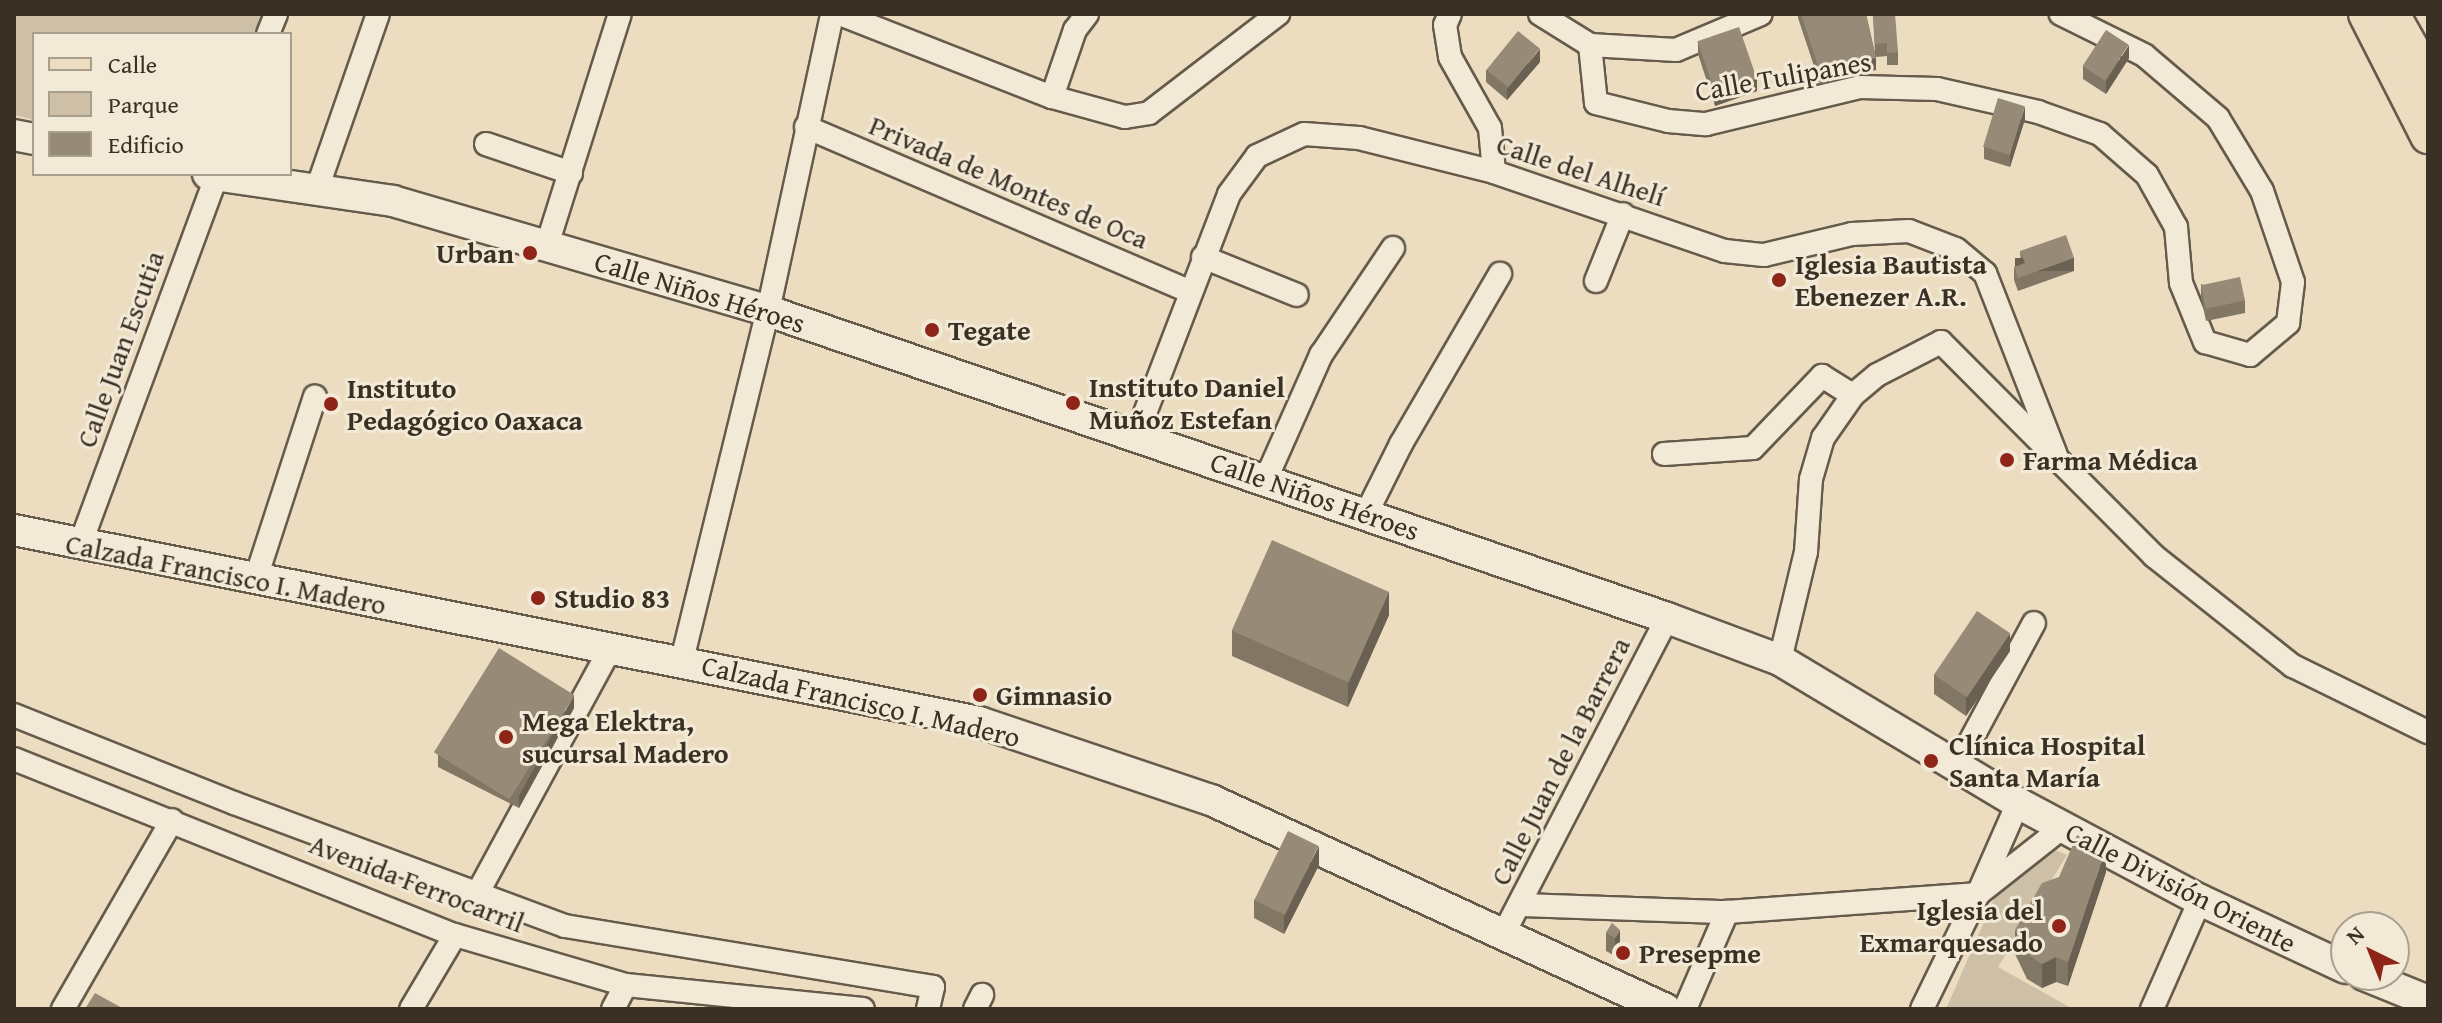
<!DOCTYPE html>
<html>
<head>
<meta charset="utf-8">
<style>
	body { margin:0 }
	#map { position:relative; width:2442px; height:1023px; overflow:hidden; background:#ecddc1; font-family:"Gentium Book Plus",serif }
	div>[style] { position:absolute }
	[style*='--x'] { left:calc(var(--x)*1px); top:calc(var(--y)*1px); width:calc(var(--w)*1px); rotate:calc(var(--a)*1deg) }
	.green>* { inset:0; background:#cec0a6 }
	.roads { filter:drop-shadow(2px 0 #665b4b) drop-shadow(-2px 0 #665b4b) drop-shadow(0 2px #665b4b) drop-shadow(0 -2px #665b4b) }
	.street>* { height:22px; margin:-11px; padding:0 11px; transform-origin:11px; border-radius:11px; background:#f3e9d7 }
	.secondary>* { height:30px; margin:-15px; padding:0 15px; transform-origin:15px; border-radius:15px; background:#f3e9d7 }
	.primary>* { height:34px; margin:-17px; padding:0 17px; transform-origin:17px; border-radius:17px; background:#ecddc1 }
	.wall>* { inset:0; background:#827765 }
	.shaded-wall>* { inset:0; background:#6a6153; transform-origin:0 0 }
	.building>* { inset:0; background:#978a76; transform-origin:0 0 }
	.dots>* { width:22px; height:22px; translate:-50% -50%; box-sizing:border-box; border:4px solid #f3e9d7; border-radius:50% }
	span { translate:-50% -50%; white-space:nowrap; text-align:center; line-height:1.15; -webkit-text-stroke:6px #f3e9d7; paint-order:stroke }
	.street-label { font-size:28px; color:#3a3024 }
	.poi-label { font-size:28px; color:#3a3024; font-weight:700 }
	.right { translate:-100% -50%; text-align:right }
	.left { translate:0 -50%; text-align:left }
	.frame { position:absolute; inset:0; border:16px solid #3a3024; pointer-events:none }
	.legend { position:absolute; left:32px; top:32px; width:260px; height:144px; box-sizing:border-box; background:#f3e9d7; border:2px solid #a99f8f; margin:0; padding:10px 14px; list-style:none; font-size:24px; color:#3a3024 }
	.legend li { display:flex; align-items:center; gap:16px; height:40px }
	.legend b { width:40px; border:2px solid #a99f8f }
	.north { position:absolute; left:2330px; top:911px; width:80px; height:80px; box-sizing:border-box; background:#f3e9d7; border:2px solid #a99f8f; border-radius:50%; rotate:317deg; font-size:22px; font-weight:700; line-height:32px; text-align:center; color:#3a3024 }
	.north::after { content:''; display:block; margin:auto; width:28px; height:36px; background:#8f2418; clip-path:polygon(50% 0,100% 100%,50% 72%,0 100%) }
</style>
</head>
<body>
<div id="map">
	<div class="green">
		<i style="clip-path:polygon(14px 14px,270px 14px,263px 34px,34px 34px,34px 120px,14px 115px)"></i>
		<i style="clip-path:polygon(2051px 848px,2067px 855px,1998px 967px,2073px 1009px,1946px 1009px,2002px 881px)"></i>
	</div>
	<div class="roads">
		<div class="street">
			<i style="--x:840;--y:14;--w:228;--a:21.4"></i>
			<i style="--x:1052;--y:97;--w:76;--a:15.3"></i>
			<i style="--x:1125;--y:117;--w:24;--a:-9"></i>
			<i style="--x:1149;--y:113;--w:163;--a:-37.5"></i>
			<i style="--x:1450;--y:14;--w:12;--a:114"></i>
			<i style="--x:1445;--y:25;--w:32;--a:81"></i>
			<i style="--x:1450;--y:57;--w:81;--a:60.6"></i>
			<i style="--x:1490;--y:128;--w:44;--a:84.8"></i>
			<i style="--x:1540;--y:14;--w:59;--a:31.8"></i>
			<i style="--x:1590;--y:45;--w:86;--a:3.3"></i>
			<i style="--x:1676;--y:50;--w:92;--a:-23"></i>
			<i style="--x:268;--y:34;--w:22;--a:-68"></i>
			<i style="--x:1590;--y:45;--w:58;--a:84.1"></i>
			<i style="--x:1596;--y:103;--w:74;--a:14"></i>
			<i style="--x:1668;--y:121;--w:38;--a:5"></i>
			<i style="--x:1706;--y:124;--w:158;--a:-13.5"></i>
			<i style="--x:1860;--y:87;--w:77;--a:1.5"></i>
			<i style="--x:1937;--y:89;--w:104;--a:12.8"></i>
			<i style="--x:2038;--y:112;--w:66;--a:19.5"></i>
			<i style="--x:2100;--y:134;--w:62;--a:41.1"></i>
			<i style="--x:2147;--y:175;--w:60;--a:60.9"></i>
			<i style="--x:2176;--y:227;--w:56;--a:84.9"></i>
			<i style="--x:2181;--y:283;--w:64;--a:67.9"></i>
			<i style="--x:2205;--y:342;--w:47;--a:16.1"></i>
			<i style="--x:2250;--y:355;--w:50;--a:-40.1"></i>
			<i style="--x:2288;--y:323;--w:41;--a:-83"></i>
			<i style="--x:2293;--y:282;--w:96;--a:-108.8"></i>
			<i style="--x:2262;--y:191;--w:85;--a:-121.1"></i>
			<i style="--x:2218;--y:118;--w:97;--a:-139.6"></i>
			<i style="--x:2144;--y:55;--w:93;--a:-153.7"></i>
			<i style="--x:1052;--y:97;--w:71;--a:-71.1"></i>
			<i style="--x:1075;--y:30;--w:20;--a:-53"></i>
			<i style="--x:806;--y:127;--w:417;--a:23.2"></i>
			<i style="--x:486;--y:144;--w:90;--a:18.8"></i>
			<i style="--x:317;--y:189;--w:185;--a:-70.8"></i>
			<i style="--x:547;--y:245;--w:242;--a:-72.5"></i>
			<i style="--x:1203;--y:257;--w:101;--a:22"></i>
			<i style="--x:1596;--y:281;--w:72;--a:-68.1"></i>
			<i style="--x:1137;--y:434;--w:257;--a:-69"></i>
			<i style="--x:1229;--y:194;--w:47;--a:-53.6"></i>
			<i style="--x:1257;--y:156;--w:52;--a:-25.1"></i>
			<i style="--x:1304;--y:134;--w:55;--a:4.2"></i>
			<i style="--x:1359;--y:138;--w:139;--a:14.1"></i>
			<i style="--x:1494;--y:172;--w:244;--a:18.9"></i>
			<i style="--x:1725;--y:251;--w:39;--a:6"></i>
			<i style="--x:1764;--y:255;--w:90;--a:-13.4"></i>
			<i style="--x:1852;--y:234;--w:57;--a:-3"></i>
			<i style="--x:1909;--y:231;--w:50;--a:21"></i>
			<i style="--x:1956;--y:249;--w:38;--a:40"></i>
			<i style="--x:1985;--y:273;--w:195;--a:68.7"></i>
			<i style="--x:1664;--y:454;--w:89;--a:-3.9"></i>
			<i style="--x:1753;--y:448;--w:100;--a:-46.2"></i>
			<i style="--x:1822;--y:376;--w:36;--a:32"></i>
			<i style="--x:1266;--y:479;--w:136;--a:-66.1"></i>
			<i style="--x:1321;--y:355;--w:129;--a:-56.1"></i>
			<i style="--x:1366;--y:514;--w:78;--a:-63.4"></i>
			<i style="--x:1401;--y:444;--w:197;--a:-59.8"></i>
			<i style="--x:80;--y:545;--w:395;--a:-69.7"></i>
			<i style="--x:255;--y:581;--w:194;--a:-72"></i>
			<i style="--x:682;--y:660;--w:359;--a:-76.2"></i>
			<i style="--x:768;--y:311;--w:304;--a:-77.8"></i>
			<i style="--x:1780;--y:660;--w:111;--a:-76.5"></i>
			<i style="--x:1806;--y:552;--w:73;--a:-86.1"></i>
			<i style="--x:1811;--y:479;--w:43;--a:-73.7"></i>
			<i style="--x:1823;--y:438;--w:52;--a:-55.1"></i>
			<i style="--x:1853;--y:395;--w:31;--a:-40"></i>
			<i style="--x:1877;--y:375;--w:72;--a:-27.3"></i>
			<i style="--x:1941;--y:342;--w:302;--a:45.1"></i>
			<i style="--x:2154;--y:556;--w:177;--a:38.4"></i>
			<i style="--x:2293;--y:666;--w:150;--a:26.1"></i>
			<i style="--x:14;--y:715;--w:237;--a:21.8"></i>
			<i style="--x:234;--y:803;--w:353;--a:20.4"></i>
			<i style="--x:565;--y:926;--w:373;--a:9.4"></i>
			<i style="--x:933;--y:987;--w:23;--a:103"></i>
			<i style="--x:14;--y:759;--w:475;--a:21.8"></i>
			<i style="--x:455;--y:935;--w:178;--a:16.3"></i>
			<i style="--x:626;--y:985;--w:238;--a:5.8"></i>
			<i style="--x:1958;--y:764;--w:160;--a:-61.7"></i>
			<i style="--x:477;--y:894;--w:279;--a:-61.5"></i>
			<i style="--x:1522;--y:905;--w:205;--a:2"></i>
			<i style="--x:1727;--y:912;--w:252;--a:-4.1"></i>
			<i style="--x:1978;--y:894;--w:99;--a:-66.3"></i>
			<i style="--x:1505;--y:931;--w:352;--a:-62.6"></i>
			<i style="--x:63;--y:1009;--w:218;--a:-60"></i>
			<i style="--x:411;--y:1009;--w:86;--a:-59.3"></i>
			<i style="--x:613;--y:1009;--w:27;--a:-62"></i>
			<i style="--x:975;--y:1009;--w:16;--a:-63"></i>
			<i style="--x:1685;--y:1009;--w:106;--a:-66.6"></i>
			<i style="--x:1922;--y:1009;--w:128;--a:-64"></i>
			<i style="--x:1978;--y:894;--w:108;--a:-38.2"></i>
			<i style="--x:2152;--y:1009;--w:119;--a:-66.2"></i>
		</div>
		<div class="secondary">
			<i style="--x:14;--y:135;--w:20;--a:11"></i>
			<i style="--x:208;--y:174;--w:187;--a:8.3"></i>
			<i style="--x:393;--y:201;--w:391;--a:16.3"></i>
			<i style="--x:768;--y:311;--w:950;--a:18.85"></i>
			<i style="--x:1667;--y:618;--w:121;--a:20.4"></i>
			<i style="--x:1780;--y:660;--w:278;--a:31"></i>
			<i style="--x:2018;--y:803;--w:206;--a:28.1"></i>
			<i style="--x:2200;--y:900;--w:161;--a:25"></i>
			<i style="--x:14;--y:530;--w:984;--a:11.25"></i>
			<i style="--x:979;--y:722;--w:245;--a:18.6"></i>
			<i style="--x:1211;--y:800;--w:500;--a:24.7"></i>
			<i style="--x:2364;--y:975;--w:69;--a:22.1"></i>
		</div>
		<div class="primary">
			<i style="--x:2366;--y:14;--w:137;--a:63.1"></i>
			<i style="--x:2392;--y:14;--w:73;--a:60.6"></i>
		</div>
	</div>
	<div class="wall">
		<i style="clip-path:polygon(1798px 14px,1866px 14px,1875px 53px,1873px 14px,1898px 52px,1898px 65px,1887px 65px,1887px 56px,1876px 57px,1876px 70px,1820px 84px,1798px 18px)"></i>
		<i style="clip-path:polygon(1698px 42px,1757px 91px,1715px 106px,1698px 54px)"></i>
		<i style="clip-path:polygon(2129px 58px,2106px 94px,2083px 79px,2083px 66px)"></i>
		<i style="clip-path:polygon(1540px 62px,1507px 100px,1486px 82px,1486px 70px)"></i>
		<i style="clip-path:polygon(2025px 119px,2010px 167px,1984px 159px,1984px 147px)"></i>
		<i style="clip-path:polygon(2020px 251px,2074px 271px,2018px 291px,2014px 280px,2014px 267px,2021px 265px)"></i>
		<i style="clip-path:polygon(2201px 284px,2245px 300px,2245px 313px,2206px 321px,2201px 297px)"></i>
		<i style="clip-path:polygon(1389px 615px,1348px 707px,1232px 656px,1232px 631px)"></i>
		<i style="clip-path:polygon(2010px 651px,1966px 716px,1934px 694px,1934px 675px)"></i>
		<i style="clip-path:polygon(574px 708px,519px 808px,438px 767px,438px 755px)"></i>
		<i style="clip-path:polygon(1319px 865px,1284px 934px,1254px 918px,1254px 900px)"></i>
		<i style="clip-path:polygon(2106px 872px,2068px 986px,2056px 982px,2042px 988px,2027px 979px,2015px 954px,2015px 930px)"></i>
		<i style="clip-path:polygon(1612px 923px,1620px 949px,1615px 956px,1606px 951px,1606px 933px)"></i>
	</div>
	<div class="shaded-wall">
		<i style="clip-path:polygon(2129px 45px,2129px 58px,2106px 94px,2106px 81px)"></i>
		<i style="clip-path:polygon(1540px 49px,1540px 62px,1507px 100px,1507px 88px)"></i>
		<i style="left:1876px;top:58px;width:12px;height:58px;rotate:90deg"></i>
		<i style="clip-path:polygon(1757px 78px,1757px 91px,1715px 106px,1715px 93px)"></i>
		<i style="clip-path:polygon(2025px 106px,2025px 119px,2010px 167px,2010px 154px)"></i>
		<i style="left:2074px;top:258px;width:13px;height:59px;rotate:90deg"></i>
		<i style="clip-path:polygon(1389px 591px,1389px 615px,1348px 707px,1348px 682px)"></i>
		<i style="clip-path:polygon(2010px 633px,2010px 651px,1966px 716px,1966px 697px)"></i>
		<i style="clip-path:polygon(574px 695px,574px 708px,519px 808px,519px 796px)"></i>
		<i style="clip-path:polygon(1319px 846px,1319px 865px,1284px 934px,1284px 915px)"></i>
		<i style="clip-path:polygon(2106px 848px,2106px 872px,2068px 986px,2068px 962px)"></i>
		<i style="clip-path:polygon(1620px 930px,1620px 949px,1615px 956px,1615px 938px)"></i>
		<i style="clip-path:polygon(2056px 957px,2056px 982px,2042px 988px,2042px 964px)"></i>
	</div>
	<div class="building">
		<i style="clip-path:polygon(1801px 14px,1866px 14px,1876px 58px,1820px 72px)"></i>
		<i style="clip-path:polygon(1873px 14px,1895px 14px,1898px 52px,1887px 53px,1887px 43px,1875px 44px)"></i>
		<i style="left:1739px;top:27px;width:54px;height:44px;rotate:71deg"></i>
		<i style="left:2106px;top:30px;width:27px;height:43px;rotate:33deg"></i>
		<i style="left:1518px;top:31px;width:28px;height:50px;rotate:39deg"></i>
		<i style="left:1998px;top:98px;width:28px;height:51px;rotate:17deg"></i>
		<i style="clip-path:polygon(2066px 235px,2074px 258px,2018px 278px,2014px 267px,2025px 263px,2020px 251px)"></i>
		<i style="left:2240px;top:277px;width:24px;height:40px;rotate:78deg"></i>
		<i style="left:1272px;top:540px;width:128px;height:99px;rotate:24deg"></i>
		<i style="left:1977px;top:611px;width:40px;height:77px;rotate:34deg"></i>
		<i style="left:499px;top:648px;width:89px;height:123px;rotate:32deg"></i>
		<i style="left:1288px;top:831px;width:34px;height:77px;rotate:26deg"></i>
		<i style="clip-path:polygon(2077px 835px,2106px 848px,2068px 962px,2056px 957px,2042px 964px,2027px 954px,2015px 930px,2042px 883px,2059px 877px)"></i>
		<i style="clip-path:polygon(1612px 923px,1620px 930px,1615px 938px,1606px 933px)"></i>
		<i style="clip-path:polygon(95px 993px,124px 1009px,85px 1009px)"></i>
	</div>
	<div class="dots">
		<i style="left:530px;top:253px;background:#8f2418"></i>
		<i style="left:1779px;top:280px;background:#8f2418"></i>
		<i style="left:932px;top:330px;background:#8f2418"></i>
		<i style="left:1073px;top:403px;background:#8f2418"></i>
		<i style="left:331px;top:404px;background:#8f2418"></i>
		<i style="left:2007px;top:460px;background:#8f2418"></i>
		<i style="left:538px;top:598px;background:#8f2418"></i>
		<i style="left:980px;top:695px;background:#8f2418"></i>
		<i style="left:506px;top:737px;background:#8f2418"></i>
		<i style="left:1931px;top:761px;background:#8f2418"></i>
		<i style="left:2059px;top:926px;background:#8f2418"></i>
		<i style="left:1623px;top:953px;background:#8f2418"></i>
	</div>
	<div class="street-label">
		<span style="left:1783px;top:76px;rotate:-10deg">Calle Tulipanes</span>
		<span style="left:1581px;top:170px;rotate:18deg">Calle del Alhelí</span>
		<span style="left:1009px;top:182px;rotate:23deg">Privada de Montes de Oca</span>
		<span style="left:700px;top:292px;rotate:17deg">Calle Niños Héroes</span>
		<span style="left:120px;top:349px;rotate:-70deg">Calle Juan Escutia</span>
		<span style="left:1315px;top:496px;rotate:19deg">Calle Niños Héroes</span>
		<span style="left:226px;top:574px;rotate:11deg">Calzada Francisco I. Madero</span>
		<span style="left:861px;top:701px;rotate:13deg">Calzada Francisco I. Madero</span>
		<span style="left:1560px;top:761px;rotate:-63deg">Calle Juan de la Barrera</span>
		<span style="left:417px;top:883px;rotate:21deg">Avenida Ferrocarril</span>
		<span style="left:2181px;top:887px;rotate:27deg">Calle División Oriente</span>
	</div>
	<div class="poi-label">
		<span class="right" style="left:514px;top:253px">Urban</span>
		<span class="left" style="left:1795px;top:280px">Iglesia Bautista<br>Ebenezer A.R.</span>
		<span class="left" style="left:948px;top:330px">Tegate</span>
		<span class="left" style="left:1089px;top:403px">Instituto Daniel<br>Muñoz Estefan</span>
		<span class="left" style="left:347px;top:404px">Instituto<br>Pedagógico Oaxaca</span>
		<span class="left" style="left:2023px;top:460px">Farma Médica</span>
		<span class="left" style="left:554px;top:598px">Studio 83</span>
		<span class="left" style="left:996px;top:695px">Gimnasio</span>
		<span class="left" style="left:522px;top:737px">Mega Elektra,<br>sucursal Madero</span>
		<span class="left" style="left:1949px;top:761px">Clínica Hospital<br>Santa María</span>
		<span class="right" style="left:2043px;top:926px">Iglesia del<br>Exmarquesado</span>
		<span class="left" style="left:1639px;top:953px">Presepme</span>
	</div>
	<div class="frame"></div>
	<ul class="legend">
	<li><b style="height:10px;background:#ecddc1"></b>Calle</li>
	<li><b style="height:22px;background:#cec0a6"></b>Parque</li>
	<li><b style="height:22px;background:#978a76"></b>Edificio</li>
	</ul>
	<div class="north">N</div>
</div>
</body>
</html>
